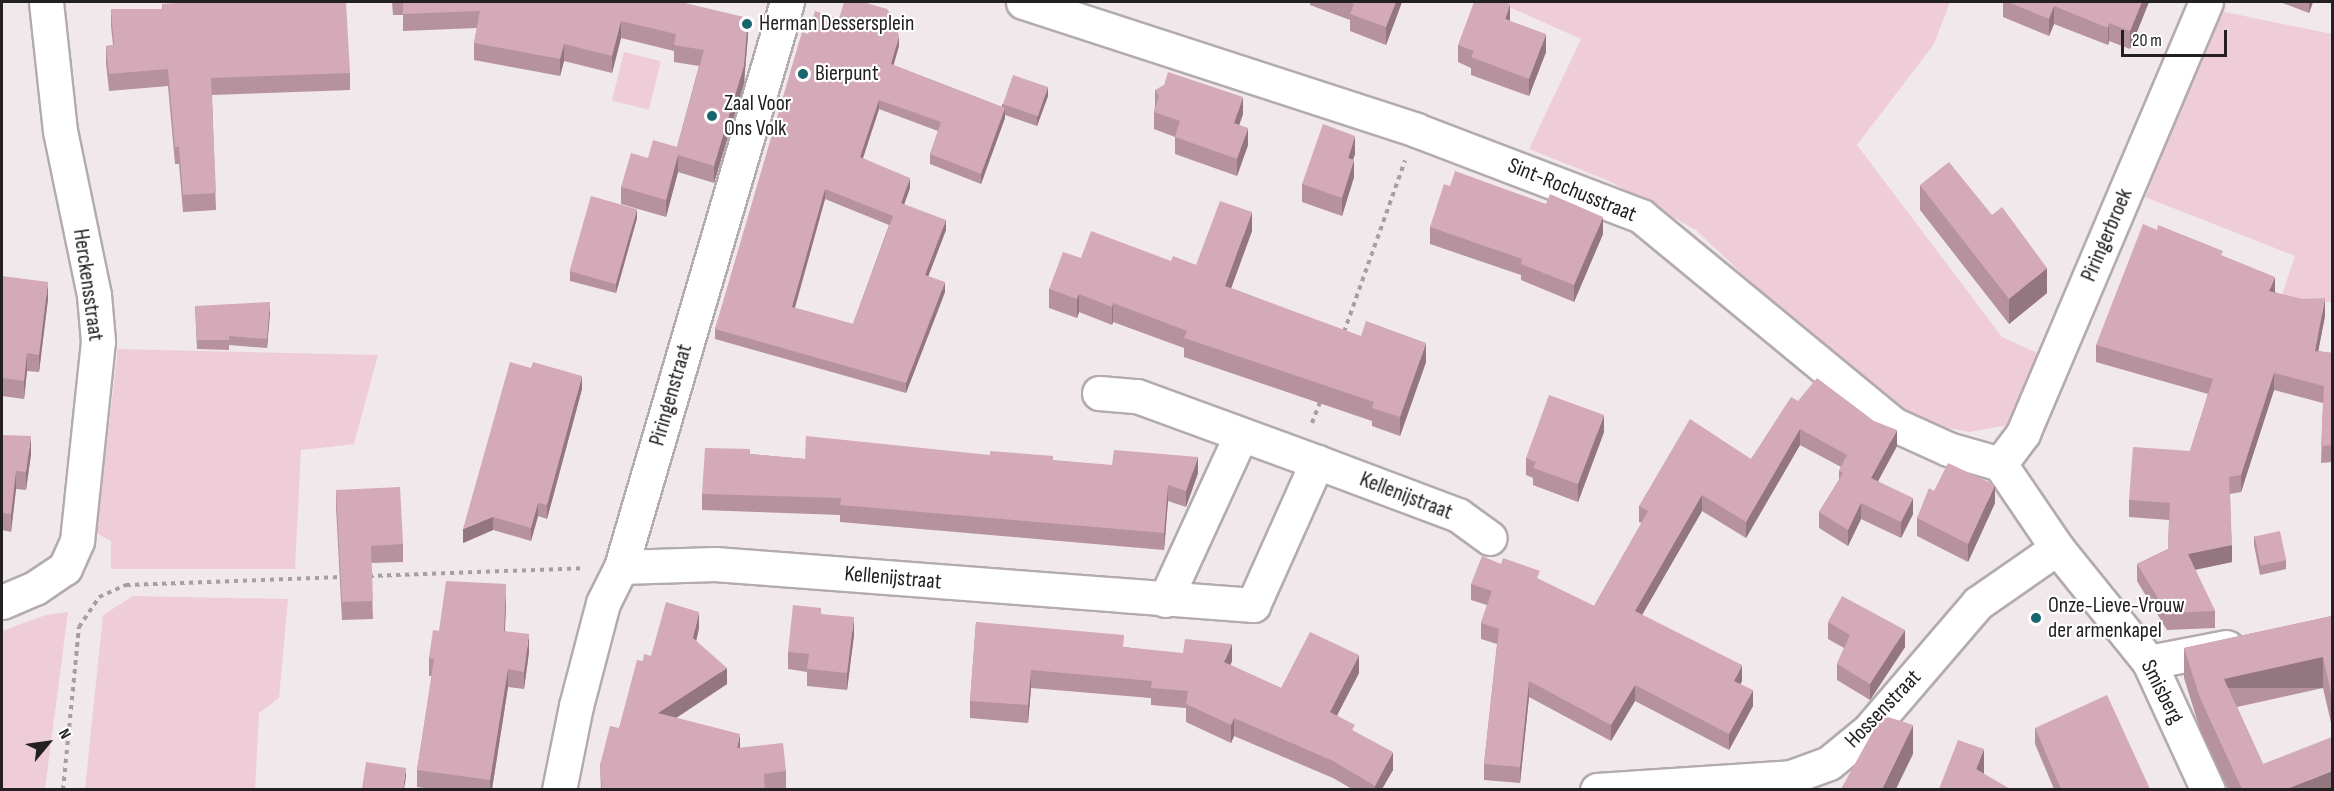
<!DOCTYPE html>
<html>
<head>
<meta charset="utf-8">
<style>
	body { margin:0 }
	#map { position:relative; width:2334px; height:791px; overflow:hidden; background:#f0e8ea; font-family:"Sofia Sans Condensed",sans-serif }
	div>[style] { position:absolute }
	[style*='--x'] { left:calc(var(--x)*1px); top:calc(var(--y)*1px); width:calc(var(--w)*1px); rotate:calc(var(--a)*1deg) }
	.green>* { inset:0; background:#eecdd8; transform-origin:0 0 }
	.path>* { height:4px; margin-top:-2px; transform-origin:0; background:repeating-linear-gradient(90deg,#a59fa0 0 4.5px,transparent 0 9px) }
	.roads { filter:drop-shadow(2px 0 #b3abae) drop-shadow(-2px 0 #b3abae) drop-shadow(0 2px #b3abae) drop-shadow(0 -2px #b3abae) }
	.street>* { height:33px; margin:-16.5px; padding:0 16.5px; transform-origin:16.5px; border-radius:16.5px; background:#fff }
	.wall>* { inset:0; background:#b6919e }
	.shaded-wall>* { inset:0; background:#947681; transform-origin:0 0 }
	.building>* { inset:0; background:#d4a9b8; transform-origin:0 0 }
	.dots>* { width:16px; height:16px; translate:-50% -50%; box-sizing:border-box; border:3px solid #fff; border-radius:50% }
	span { translate:-50% -50%; white-space:nowrap; text-align:center; line-height:1.15; -webkit-text-stroke:4.5px #fff; paint-order:stroke }
	.poi-label { font-size:22px; color:#232021 }
	.left { translate:0 -50%; text-align:left }
	.street-label { font-size:22px; color:#232021 }
	.frame { position:absolute; inset:0; border:3px solid #232021; pointer-events:none }
	.north { position:absolute; left:18px; top:713px; width:60px; height:60px; -webkit-text-stroke:4px #fff; paint-order:stroke; rotate:61deg; font-size:16px; font-weight:700; line-height:24px; text-align:center; color:#232021 }
	.north::after { content:''; display:block; margin:auto; width:21px; height:27px; background:#232021; clip-path:polygon(50% 0,100% 100%,50% 72%,0 100%) }
	.scale { position:absolute; left:2121px; top:30px; width:106px; height:27px; box-sizing:border-box; border:3px solid #232021; border-top:0; padding-left:8px; font-size:18px; line-height:21px; white-space:nowrap; color:#232021; -webkit-text-stroke:4px #fff; paint-order:stroke }
</style>
</head>
<body>
<div id="map">
	<div class="green">
		<i style="clip-path:polygon(1498px 2px,1950px 2px,1934px 44px,1857px 145px,2002px 337px,2044px 356px,2018px 416px,2008px 425px,1969px 432px,1932px 425px,1869px 394px,1696px 230px,1609px 181px,1529px 149px,1581px 39px)"></i>
		<i style="clip-path:polygon(2220px 11px,2332px 34px,2332px 302px,2279px 304px,2295px 256px,2145px 197px)"></i>
		<i style="left:624px;top:52px;width:38px;height:50px;rotate:14deg"></i>
		<i style="clip-path:polygon(118px 349px,378px 355px,354px 444px,301px 450px,295px 569px,111px 569px,111px 541px,96px 533px)"></i>
		<i style="clip-path:polygon(133px 596px,288px 599px,279px 698px,259px 713px,255px 789px,85px 789px,103px 615px)"></i>
		<i style="clip-path:polygon(68px 612px,45px 789px,2px 789px,2px 631px,46px 615px)"></i>
	</div>
	<div class="path">
		<i style="--x:1344;--y:332;--w:182;--a:-70.4"></i>
		<i style="--x:1312;--y:423;--w:26;--a:-69"></i>
		<i style="--x:369;--y:576;--w:214;--a:-2.1"></i>
		<i style="--x:63;--y:790;--w:164;--a:-84.4"></i>
		<i style="--x:79;--y:627;--w:36;--a:-56"></i>
		<i style="--x:99;--y:597;--w:30;--a:-24"></i>
		<i style="--x:126;--y:585;--w:217;--a:-2.1"></i>
	</div>
	<div class="roads">
		<div class="street">
			<i style="--x:1023;--y:2;--w:413;--a:18"></i>
			<i style="--x:1416;--y:130;--w:241;--a:20.9"></i>
			<i style="--x:1641;--y:216;--w:327;--a:39.5"></i>
			<i style="--x:1893;--y:424;--w:60;--a:24.4"></i>
			<i style="--x:1948;--y:449;--w:54;--a:16.1"></i>
			<i style="--x:2000;--y:464;--w:102;--a:55.8"></i>
			<i style="--x:2057;--y:548;--w:146;--a:51.1"></i>
			<i style="--x:2149;--y:662;--w:141;--a:65.3"></i>
			<i style="--x:1099;--y:393;--w:38;--a:5"></i>
			<i style="--x:1137;--y:396;--w:192;--a:20.1"></i>
			<i style="--x:1317;--y:462;--w:151;--a:20.6"></i>
			<i style="--x:1458;--y:515;--w:39;--a:36"></i>
			<i style="--x:2000;--y:464;--w:39;--a:-53"></i>
			<i style="--x:2023;--y:433;--w:468;--a:-67"></i>
			<i style="--x:621;--y:567;--w:94;--a:-1.8"></i>
			<i style="--x:715;--y:564;--w:540;--a:4.36"></i>
			<i style="--x:1253;--y:605;--w:157;--a:-65.9"></i>
			<i style="--x:1165;--y:600;--w:182;--a:-65.3"></i>
			<i style="--x:2;--y:602;--w:36;--a:-23"></i>
			<i style="--x:35;--y:588;--w:36;--a:-34"></i>
			<i style="--x:65;--y:568;--w:30;--a:-66"></i>
			<i style="--x:77;--y:541;--w:201;--a:-84"></i>
			<i style="--x:98;--y:341;--w:46;--a:-95"></i>
			<i style="--x:94;--y:295;--w:167;--a:-101.7"></i>
			<i style="--x:60;--y:131;--w:130;--a:-96.2"></i>
			<i style="--x:2149;--y:662;--w:79;--a:-10.9"></i>
			<i style="--x:559;--y:790;--w:86;--a:-78.6"></i>
			<i style="--x:576;--y:706;--w:106;--a:-75.3"></i>
			<i style="--x:603;--y:603;--w:40;--a:-63.4"></i>
			<i style="--x:621;--y:567;--w:589;--a:-73.63"></i>
			<i style="--x:1597;--y:790;--w:194;--a:-3.8"></i>
			<i style="--x:1791;--y:777;--w:40;--a:-20.2"></i>
			<i style="--x:1829;--y:763;--w:52;--a:-39.5"></i>
			<i style="--x:1869;--y:730;--w:167;--a:-49.4"></i>
			<i style="--x:1978;--y:603;--w:96;--a:-34.8"></i>
		</div>
	</div>
	<div class="wall">
		<i style="clip-path:polygon(392px 2px,681px 2px,748px 35px,744px 83px,714px 183px,678px 172px,666px 217px,621px 204px,621px 187px,648px 158px,677px 147px,699px 66px,674px 62px,674px 51px,621px 38px,612px 73px,564px 61px,560px 76px,474px 60px,474px 43px,477px 28px,403px 31px,403px 15px,393px 15px)"></i>
		<i style="clip-path:polygon(1310px 2px,1402px 2px,1386px 45px,1350px 31px,1350px 20px,1310px 5px)"></i>
		<i style="clip-path:polygon(2003px 2px,2149px 2px,2130px 49px,2109px 41px,2108px 45px,2054px 24px,2049px 36px,2003px 17px)"></i>
		<i style="clip-path:polygon(2280px 2px,2313px 2px,2309px 13px)"></i>
		<i style="clip-path:polygon(162px 4px,350px 73px,350px 90px,212px 95px,216px 210px,183px 212px,179px 164px,175px 164px,168px 86px,109px 91px,106px 63px,106px 46px,113px 45px,111px 26px,111px 9px,162px 9px)"></i>
		<i style="clip-path:polygon(1510px 21px,1546px 52px,1529px 96px,1471px 75px,1471px 68px,1458px 62px,1458px 45px)"></i>
		<i style="clip-path:polygon(evenodd,808px 34px,899px 46px,893px 65px,1002px 107px,1002px 104px,1048px 96px,1037px 126px,1005px 115px,1005px 118px,981px 184px,930px 164px,930px 154px,938px 131px,879px 109px,863px 158px,910px 188px,904px 204px,946px 230px,928px 276px,945px 292px,906px 393px,715px 339px,715px 329px,808px 34px,825px 199px,889px 225px,853px 324px,795px 308px,825px 199px)"></i>
		<i style="clip-path:polygon(1155px 90px,1243px 114px,1239px 125px,1248px 145px,1237px 176px,1175px 154px,1175px 137px,1154px 129px,1154px 112px,1155px 107px)"></i>
		<i style="clip-path:polygon(1355px 154px,1353px 159px,1354px 177px,1342px 216px,1302px 202px,1302px 184px)"></i>
		<i style="clip-path:polygon(1920px 185px,2047px 293px,2009px 324px,1920px 210px)"></i>
		<i style="clip-path:polygon(637px 218px,616px 293px,570px 281px,570px 271px)"></i>
		<i style="clip-path:polygon(1430px 227px,1603px 234px,1574px 302px,1521px 280px,1521px 275px,1430px 244px)"></i>
		<i style="clip-path:polygon(1252px 231px,1231px 288px,1426px 362px,1400px 436px,1372px 426px,1372px 421px,1184px 357px,1184px 348px,1113px 322px,1112px 325px,1079px 312px,1077px 318px,1049px 308px,1049px 289px,1081px 258px,1171px 261px,1196px 265px)"></i>
		<i style="clip-path:polygon(2223px 256px,2275px 292px,2325px 316px,2318px 351px,2332px 353px,2332px 462px,2321px 463px,2323px 403px,2274px 390px,2241px 492px,2230px 494px,2232px 562px,2195px 570px,2215px 611px,2215px 628px,2167px 630px,2137px 581px,2137px 564px,2168px 549px,2169px 520px,2129px 517px,2129px 500px,2190px 451px,2208px 394px,2096px 362px,2096px 345px)"></i>
		<i style="clip-path:polygon(2px 276px,48px 299px,39px 372px,27px 371px,24px 399px,2px 396px)"></i>
		<i style="clip-path:polygon(195px 306px,270px 312px,267px 348px,229px 345px,229px 350px,197px 349px)"></i>
		<i style="clip-path:polygon(582px 389px,547px 519px,538px 516px,531px 541px,493px 530px,463px 543px)"></i>
		<i style="clip-path:polygon(1798px 401px,1897px 446px,1878px 481px,1913px 514px,1901px 538px,1861px 519px,1848px 546px,1819px 528px,1819px 512px,1839px 480px,1839px 471px,1841px 467px,1800px 445px,1746px 538px,1702px 511px,1642px 615px,1742px 681px,1740px 684px,1753px 706px,1729px 750px,1635px 701px,1611px 741px,1529px 697px,1520px 783px,1484px 780px,1484px 764px,1497px 644px,1481px 639px,1481px 623px,1487px 605px,1471px 600px,1471px 584px,1501px 564px,1540px 580px,1594px 606px,1642px 523px,1639px 522px,1639px 506px,1751px 459px)"></i>
		<i style="clip-path:polygon(1604px 432px,1578px 502px,1533px 485px,1533px 478px,1526px 475px,1526px 458px)"></i>
		<i style="clip-path:polygon(2px 435px,31px 454px,26px 490px,16px 489px,11px 532px,2px 530px)"></i>
		<i style="clip-path:polygon(750px 454px,805px 459px,990px 455px,1198px 473px,1186px 507px,1168px 501px,1164px 550px,840px 522px,840px 515px,702px 510px,702px 494px)"></i>
		<i style="clip-path:polygon(336px 490px,403px 544px,403px 562px,371px 563px,373px 619px,342px 620px,336px 507px)"></i>
		<i style="clip-path:polygon(1934px 491px,1995px 503px,1968px 562px,1917px 536px,1917px 518px)"></i>
		<i style="clip-path:polygon(2254px 536px,2286px 560px,2286px 569px,2260px 575px,2254px 545px)"></i>
		<i style="clip-path:polygon(506px 602px,505px 631px,529px 652px,524px 689px,508px 687px,492px 789px,432px 789px,417px 787px,417px 770px,432px 676px,429px 676px,429px 658px,439px 631px)"></i>
		<i style="clip-path:polygon(821px 614px,854px 635px,847px 690px,807px 686px,807px 672px,788px 669px,788px 652px)"></i>
		<i style="clip-path:polygon(2332px 616px,2332px 727px,2323px 688px,2237px 707px,2263px 764px,2332px 789px,2228px 789px,2200px 729px,2184px 678px,2184px 648px)"></i>
		<i style="clip-path:polygon(976px 622px,1124px 647px,1232px 661px,1230px 665px,1281px 688px,1359px 673px,1337px 715px,1393px 770px,1382px 789px,1352px 789px,1333px 778px,1234px 736px,1231px 743px,1186px 722px,1186px 708px,1151px 705px,1151px 698px,1031px 688px,1028px 723px,970px 718px,970px 701px)"></i>
		<i style="clip-path:polygon(1828px 622px,1905px 647px,1870px 700px,1837px 680px,1837px 664px,1844px 648px,1828px 639px)"></i>
		<i style="clip-path:polygon(699px 628px,696px 641px,727px 684px,676px 718px,740px 748px,786px 771px,786px 788px,774px 789px,601px 789px,600px 765px,619px 728px,651px 656px)"></i>
		<i style="clip-path:polygon(2035px 728px,2150px 789px,2054px 789px,2035px 744px)"></i>
	</div>
	<div class="shaded-wall">
		<i style="clip-path:polygon(1396px 2px,1402px 2px,1386px 45px,1386px 27px)"></i>
		<i style="clip-path:polygon(2142px 2px,2149px 2px,2130px 49px,2130px 31px)"></i>
		<i style="clip-path:polygon(2309px 2px,2313px 2px,2309px 13px)"></i>
		<i style="clip-path:polygon(1510px 4px,1510px 21px,1505px 19px)"></i>
		<i style="clip-path:polygon(2054px 6px,2054px 24px,2049px 36px,2049px 19px)"></i>
		<i style="clip-path:polygon(748px 18px,748px 35px,744px 83px,714px 183px,714px 166px)"></i>
		<i style="clip-path:polygon(621px 21px,621px 38px,612px 73px,612px 56px)"></i>
		<i style="clip-path:polygon(2109px 23px,2109px 41px,2108px 45px,2108px 28px)"></i>
		<i style="clip-path:polygon(1546px 34px,1546px 52px,1529px 96px,1529px 79px)"></i>
		<i style="clip-path:polygon(899px 36px,899px 46px,891px 74px,891px 64px)"></i>
		<i style="clip-path:polygon(564px 44px,564px 61px,560px 76px,560px 59px)"></i>
		<i style="clip-path:polygon(1048px 87px,1048px 96px,1037px 126px,1037px 117px)"></i>
		<i style="clip-path:polygon(1243px 97px,1243px 114px,1234px 140px,1234px 123px)"></i>
		<i style="clip-path:polygon(879px 100px,879px 109px,860px 167px,860px 157px)"></i>
		<i style="clip-path:polygon(1005px 108px,1005px 118px,981px 184px,981px 174px)"></i>
		<i style="clip-path:polygon(1248px 128px,1248px 145px,1237px 176px,1237px 159px)"></i>
		<i style="clip-path:polygon(1355px 136px,1355px 154px,1348px 175px,1348px 158px)"></i>
		<i style="clip-path:polygon(678px 155px,678px 172px,666px 217px,666px 200px)"></i>
		<i style="clip-path:polygon(1354px 160px,1354px 177px,1342px 216px,1342px 198px)"></i>
		<i style="clip-path:polygon(910px 178px,910px 188px,901px 213px,901px 203px)"></i>
		<i style="clip-path:polygon(825px 189px,825px 199px,792px 317px,792px 307px)"></i>
		<i style="clip-path:polygon(637px 209px,637px 218px,616px 293px,616px 284px)"></i>
		<i style="clip-path:polygon(1252px 212px,1252px 231px,1225px 305px,1225px 286px)"></i>
		<i style="clip-path:polygon(1603px 217px,1603px 234px,1574px 302px,1574px 285px)"></i>
		<i style="clip-path:polygon(946px 220px,946px 230px,925px 285px,925px 275px)"></i>
		<i style="clip-path:polygon(2047px 268px,2047px 293px,2009px 324px,2009px 299px)"></i>
		<i style="clip-path:polygon(2275px 277px,2275px 294px,2269px 291px)"></i>
		<i style="clip-path:polygon(48px 282px,48px 299px,39px 372px,39px 355px)"></i>
		<i style="clip-path:polygon(945px 282px,945px 292px,906px 393px,906px 383px)"></i>
		<i style="clip-path:polygon(1079px 294px,1079px 312px,1077px 318px,1077px 299px)"></i>
		<i style="clip-path:polygon(2325px 298px,2325px 316px,2315px 368px,2315px 351px)"></i>
		<i style="clip-path:polygon(270px 302px,270px 312px,267px 348px,267px 339px)"></i>
		<i style="clip-path:polygon(1113px 303px,1113px 322px,1112px 325px,1112px 307px)"></i>
		<i style="clip-path:polygon(1426px 343px,1426px 362px,1400px 436px,1400px 417px)"></i>
		<i style="clip-path:polygon(27px 353px,27px 371px,24px 399px,24px 381px)"></i>
		<i style="clip-path:polygon(2274px 373px,2274px 390px,2241px 492px,2241px 475px)"></i>
		<i style="clip-path:polygon(582px 376px,582px 389px,547px 519px,547px 505px)"></i>
		<i style="clip-path:polygon(1604px 415px,1604px 432px,1578px 502px,1578px 484px)"></i>
		<i style="clip-path:polygon(1800px 429px,1800px 445px,1746px 538px,1746px 522px)"></i>
		<i style="clip-path:polygon(1897px 430px,1897px 446px,1871px 494px,1871px 478px)"></i>
		<i style="clip-path:polygon(31px 436px,31px 454px,26px 490px,26px 472px)"></i>
		<i style="clip-path:polygon(1198px 457px,1198px 473px,1186px 507px,1186px 491px)"></i>
		<i style="clip-path:polygon(16px 471px,16px 489px,11px 532px,11px 514px)"></i>
		<i style="clip-path:polygon(1168px 485px,1168px 501px,1164px 550px,1164px 533px)"></i>
		<i style="clip-path:polygon(1995px 485px,1995px 503px,1968px 562px,1968px 544px)"></i>
		<i style="clip-path:polygon(1702px 495px,1702px 511px,1635px 627px,1635px 611px)"></i>
		<i style="clip-path:polygon(1913px 498px,1913px 514px,1901px 538px,1901px 522px)"></i>
		<i style="clip-path:polygon(538px 503px,538px 516px,531px 541px,531px 528px)"></i>
		<i style="clip-path:polygon(1861px 503px,1861px 519px,1848px 546px,1848px 530px)"></i>
		<i style="clip-path:polygon(493px 517px,493px 530px,463px 543px,463px 529px)"></i>
		<i style="clip-path:polygon(2232px 545px,2232px 562px,2188px 571px,2188px 554px)"></i>
		<i style="clip-path:polygon(506px 584px,506px 602px,504px 648px,504px 631px)"></i>
		<i style="clip-path:polygon(699px 612px,699px 628px,693px 655px,693px 638px)"></i>
		<i style="clip-path:polygon(854px 617px,854px 635px,847px 690px,847px 673px)"></i>
		<i style="clip-path:polygon(1905px 630px,1905px 647px,1870px 700px,1870px 684px)"></i>
		<i style="clip-path:polygon(529px 634px,529px 652px,524px 689px,524px 672px)"></i>
		<i style="clip-path:polygon(1232px 644px,1232px 661px,1224px 680px,1224px 662px)"></i>
		<i style="clip-path:polygon(1359px 655px,1359px 673px,1330px 729px,1330px 712px)"></i>
		<i style="left:2323px;top:657px;width:31px;height:101px;rotate:90deg"></i>
		<i style="clip-path:polygon(1742px 665px,1742px 681px,1734px 697px,1734px 681px)"></i>
		<i style="clip-path:polygon(727px 668px,727px 684px,658px 730px,658px 713px)"></i>
		<i style="clip-path:polygon(508px 669px,508px 687px,492px 789px,490px 789px,490px 780px)"></i>
		<i style="clip-path:polygon(1031px 670px,1031px 688px,1028px 723px,1028px 705px)"></i>
		<i style="clip-path:polygon(1529px 681px,1529px 697px,1520px 783px,1520px 767px)"></i>
		<i style="clip-path:polygon(1635px 685px,1635px 701px,1611px 741px,1611px 725px)"></i>
		<i style="clip-path:polygon(1753px 690px,1753px 706px,1729px 750px,1729px 734px)"></i>
		<i style="clip-path:polygon(1234px 718px,1234px 736px,1231px 743px,1231px 725px)"></i>
		<i style="clip-path:polygon(1913px 725px,1913px 754px,1896px 789px,1882px 789px)"></i>
		<i style="clip-path:polygon(740px 734px,740px 751px,737px 748px)"></i>
		<i style="clip-path:polygon(1984px 749px,1984px 778px,1976px 769px)"></i>
		<i style="clip-path:polygon(1393px 752px,1393px 770px,1382px 789px,1375px 789px,1375px 786px)"></i>
		<i style="clip-path:polygon(406px 768px,406px 777px,404px 789px,403px 789px)"></i>
		<i style="clip-path:polygon(2332px 771px,2332px 789px,2287px 789px)"></i>
	</div>
	<div class="building">
		<i style="clip-path:polygon(192px 2px,346px 2px,350px 73px,211px 78px,216px 193px,183px 195px,179px 147px,175px 147px,168px 69px,109px 74px,106px 46px,114px 45px,111px 9px,163px 9px,162px 4px)"></i>
		<i style="clip-path:polygon(403px 2px,681px 2px,748px 18px,744px 66px,714px 166px,678px 155px,666px 200px,621px 187px,631px 153px,648px 158px,653px 140px,677px 147px,704px 50px,674px 45px,676px 34px,621px 21px,612px 56px,564px 44px,560px 59px,474px 43px,480px 11px,403px 14px)"></i>
		<i style="clip-path:polygon(evenodd,844px 2px,863px 2px,887px 9px,895px 21px,899px 36px,891px 64px,1005px 108px,981px 174px,930px 154px,941px 122px,879px 100px,860px 157px,910px 178px,901px 203px,946px 220px,925px 275px,945px 282px,906px 383px,715px 329px,802px 32px,808px 34px,815px 11px,839px 19px,844px 2px,825px 189px,893px 216px,853px 324px,792px 307px,825px 189px)"></i>
		<i style="clip-path:polygon(1348px 2px,1396px 2px,1386px 27px,1350px 14px,1354px 4px)"></i>
		<i style="clip-path:polygon(1474px 2px,1505px 2px,1510px 4px,1505px 19px,1546px 34px,1529px 79px,1471px 57px,1474px 51px,1458px 45px)"></i>
		<i style="clip-path:polygon(2008px 2px,2142px 2px,2130px 31px,2109px 23px,2108px 28px,2054px 6px,2049px 19px)"></i>
		<i style="clip-path:polygon(1168px 72px,1243px 97px,1234px 123px,1248px 128px,1237px 159px,1175px 137px,1180px 121px,1154px 112px,1159px 96px,1155px 90px,1164px 85px)"></i>
		<i style="left:1013px;top:75px;width:37px;height:31px;rotate:19deg"></i>
		<i style="clip-path:polygon(1323px 124px,1355px 136px,1348px 158px,1354px 160px,1342px 198px,1302px 184px)"></i>
		<i style="clip-path:polygon(1949px 162px,1992px 215px,2002px 207px,2047px 268px,2009px 299px,1920px 185px)"></i>
		<i style="clip-path:polygon(1455px 171px,1546px 204px,1550px 194px,1603px 217px,1574px 285px,1521px 264px,1522px 259px,1430px 227px,1444px 184px,1450px 186px)"></i>
		<i style="left:591px;top:196px;width:48px;height:78px;rotate:16deg"></i>
		<i style="clip-path:polygon(1220px 201px,1252px 212px,1225px 286px,1361px 336px,1366px 321px,1426px 343px,1400px 417px,1372px 408px,1374px 402px,1184px 338px,1187px 331px,1113px 303px,1112px 307px,1079px 294px,1077px 299px,1049px 289px,1063px 252px,1081px 258px,1091px 231px,1171px 261px,1173px 256px,1196px 265px)"></i>
		<i style="clip-path:polygon(2143px 224px,2157px 230px,2158px 225px,2223px 251px,2221px 255px,2275px 277px,2269px 291px,2303px 299px,2325px 298px,2315px 351px,2332px 353px,2332px 445px,2321px 446px,2324px 386px,2274px 373px,2241px 475px,2229px 477px,2232px 545px,2188px 554px,2215px 611px,2167px 613px,2137px 564px,2168px 549px,2170px 503px,2129px 500px,2133px 447px,2190px 451px,2213px 379px,2096px 345px)"></i>
		<i style="clip-path:polygon(2px 276px,48px 282px,39px 355px,27px 353px,24px 381px,2px 378px)"></i>
		<i style="clip-path:polygon(270px 302px,267px 339px,229px 336px,229px 340px,197px 340px,195px 306px)"></i>
		<i style="clip-path:polygon(510px 362px,531px 368px,533px 362px,582px 376px,547px 505px,538px 503px,531px 528px,493px 517px,463px 529px)"></i>
		<i style="clip-path:polygon(1817px 378px,1874px 421px,1897px 430px,1871px 478px,1913px 498px,1901px 522px,1861px 503px,1848px 530px,1819px 512px,1843px 473px,1839px 471px,1847px 455px,1800px 429px,1746px 522px,1702px 495px,1635px 611px,1742px 665px,1734px 681px,1753px 690px,1729px 734px,1635px 685px,1611px 725px,1529px 681px,1520px 767px,1484px 764px,1499px 629px,1481px 623px,1492px 591px,1471px 584px,1482px 556px,1501px 564px,1503px 558px,1540px 571px,1537px 578px,1594px 606px,1648px 511px,1639px 506px,1690px 419px,1751px 459px,1791px 397px,1798px 401px)"></i>
		<i style="clip-path:polygon(1549px 395px,1604px 415px,1578px 484px,1533px 468px,1536px 462px,1526px 458px)"></i>
		<i style="clip-path:polygon(2px 435px,31px 436px,26px 472px,16px 471px,11px 514px,2px 513px)"></i>
		<i style="clip-path:polygon(806px 436px,990px 455px,990px 451px,1053px 456px,1053px 460px,1112px 465px,1114px 450px,1198px 457px,1186px 491px,1168px 485px,1164px 533px,840px 505px,841px 498px,702px 494px,705px 448px,750px 449px,750px 454px,805px 459px)"></i>
		<i style="clip-path:polygon(1948px 463px,1995px 485px,1968px 544px,1917px 518px,1929px 488px,1934px 491px)"></i>
		<i style="clip-path:polygon(400px 487px,403px 544px,371px 546px,373px 601px,342px 602px,336px 490px)"></i>
		<i style="left:2280px;top:531px;width:30px;height:26px;rotate:78deg"></i>
		<i style="clip-path:polygon(446px 581px,506px 584px,504px 631px,529px 634px,524px 672px,508px 669px,490px 780px,417px 770px,434px 659px,429px 658px,433px 630px,439px 631px)"></i>
		<i style="clip-path:polygon(1842px 596px,1905px 630px,1870px 684px,1837px 664px,1850px 635px,1828px 622px)"></i>
		<i style="clip-path:polygon(666px 602px,699px 612px,693px 638px,727px 668px,658px 713px,740px 734px,737px 748px,783px 743px,786px 771px,764px 774px,765px 789px,602px 789px,600px 765px,610px 726px,619px 728px,637px 660px,643px 661px,644px 654px,651px 656px)"></i>
		<i style="clip-path:polygon(793px 605px,821px 608px,821px 614px,854px 617px,847px 673px,807px 669px,809px 654px,788px 652px)"></i>
		<i style="clip-path:polygon(2332px 616px,2332px 697px,2323px 657px,2224px 679px,2263px 764px,2332px 737px,2332px 771px,2287px 789px,2242px 789px,2200px 698px,2184px 648px)"></i>
		<i style="clip-path:polygon(976px 622px,1124px 635px,1123px 647px,1183px 653px,1185px 639px,1232px 644px,1224px 662px,1281px 688px,1310px 632px,1359px 655px,1330px 712px,1355px 725px,1352px 730px,1393px 752px,1375px 786px,1333px 761px,1234px 718px,1231px 725px,1186px 704px,1188px 691px,1151px 688px,1152px 681px,1031px 670px,1028px 705px,970px 701px)"></i>
		<i style="clip-path:polygon(2107px 695px,2150px 789px,2061px 789px,2035px 728px)"></i>
		<i style="clip-path:polygon(1882px 715px,1913px 725px,1882px 789px,1841px 789px)"></i>
		<i style="clip-path:polygon(1958px 740px,1984px 749px,1976px 769px,2010px 789px,1939px 789px)"></i>
		<i style="clip-path:polygon(366px 762px,406px 768px,403px 789px,362px 789px)"></i>
	</div>
	<div class="dots">
		<i style="left:747px;top:24px;background:#18656d"></i>
		<i style="left:803px;top:74px;background:#18656d"></i>
		<i style="left:712px;top:116px;background:#18656d"></i>
		<i style="left:2036px;top:618px;background:#18656d"></i>
	</div>
	<div class="poi-label">
		<span class="left" style="left:759px;top:24px">Herman Dessersplein</span>
		<span class="left" style="left:815px;top:74px">Bierpunt</span>
		<span class="left" style="left:724px;top:116px">Zaal Voor<br>Ons Volk</span>
		<span class="left" style="left:2048px;top:618px">Onze-Lieve-Vrouw<br>der armenkapel</span>
	</div>
	<div class="street-label">
		<span style="left:1572px;top:190px;rotate:22deg">Sint-Rochusstraat</span>
		<span style="left:2107px;top:235px;rotate:-67deg">Piringerbroek</span>
		<span style="left:88px;top:285px;rotate:82deg">Herckensstraat</span>
		<span style="left:671px;top:395px;rotate:-74deg">Piringenstraat</span>
		<span style="left:1406px;top:496px;rotate:21deg">Kellenijstraat</span>
		<span style="left:893px;top:578px;rotate:5deg">Kellenijstraat</span>
		<span style="left:2162px;top:692px;rotate:63deg">Smisberg</span>
		<span style="left:1883px;top:709px;rotate:-46deg">Hossenstraat</span>
	</div>
	<div class="frame"></div>
	<div class="north">N</div>
	<div class="scale">20 m</div>
</div>
</body>
</html>
